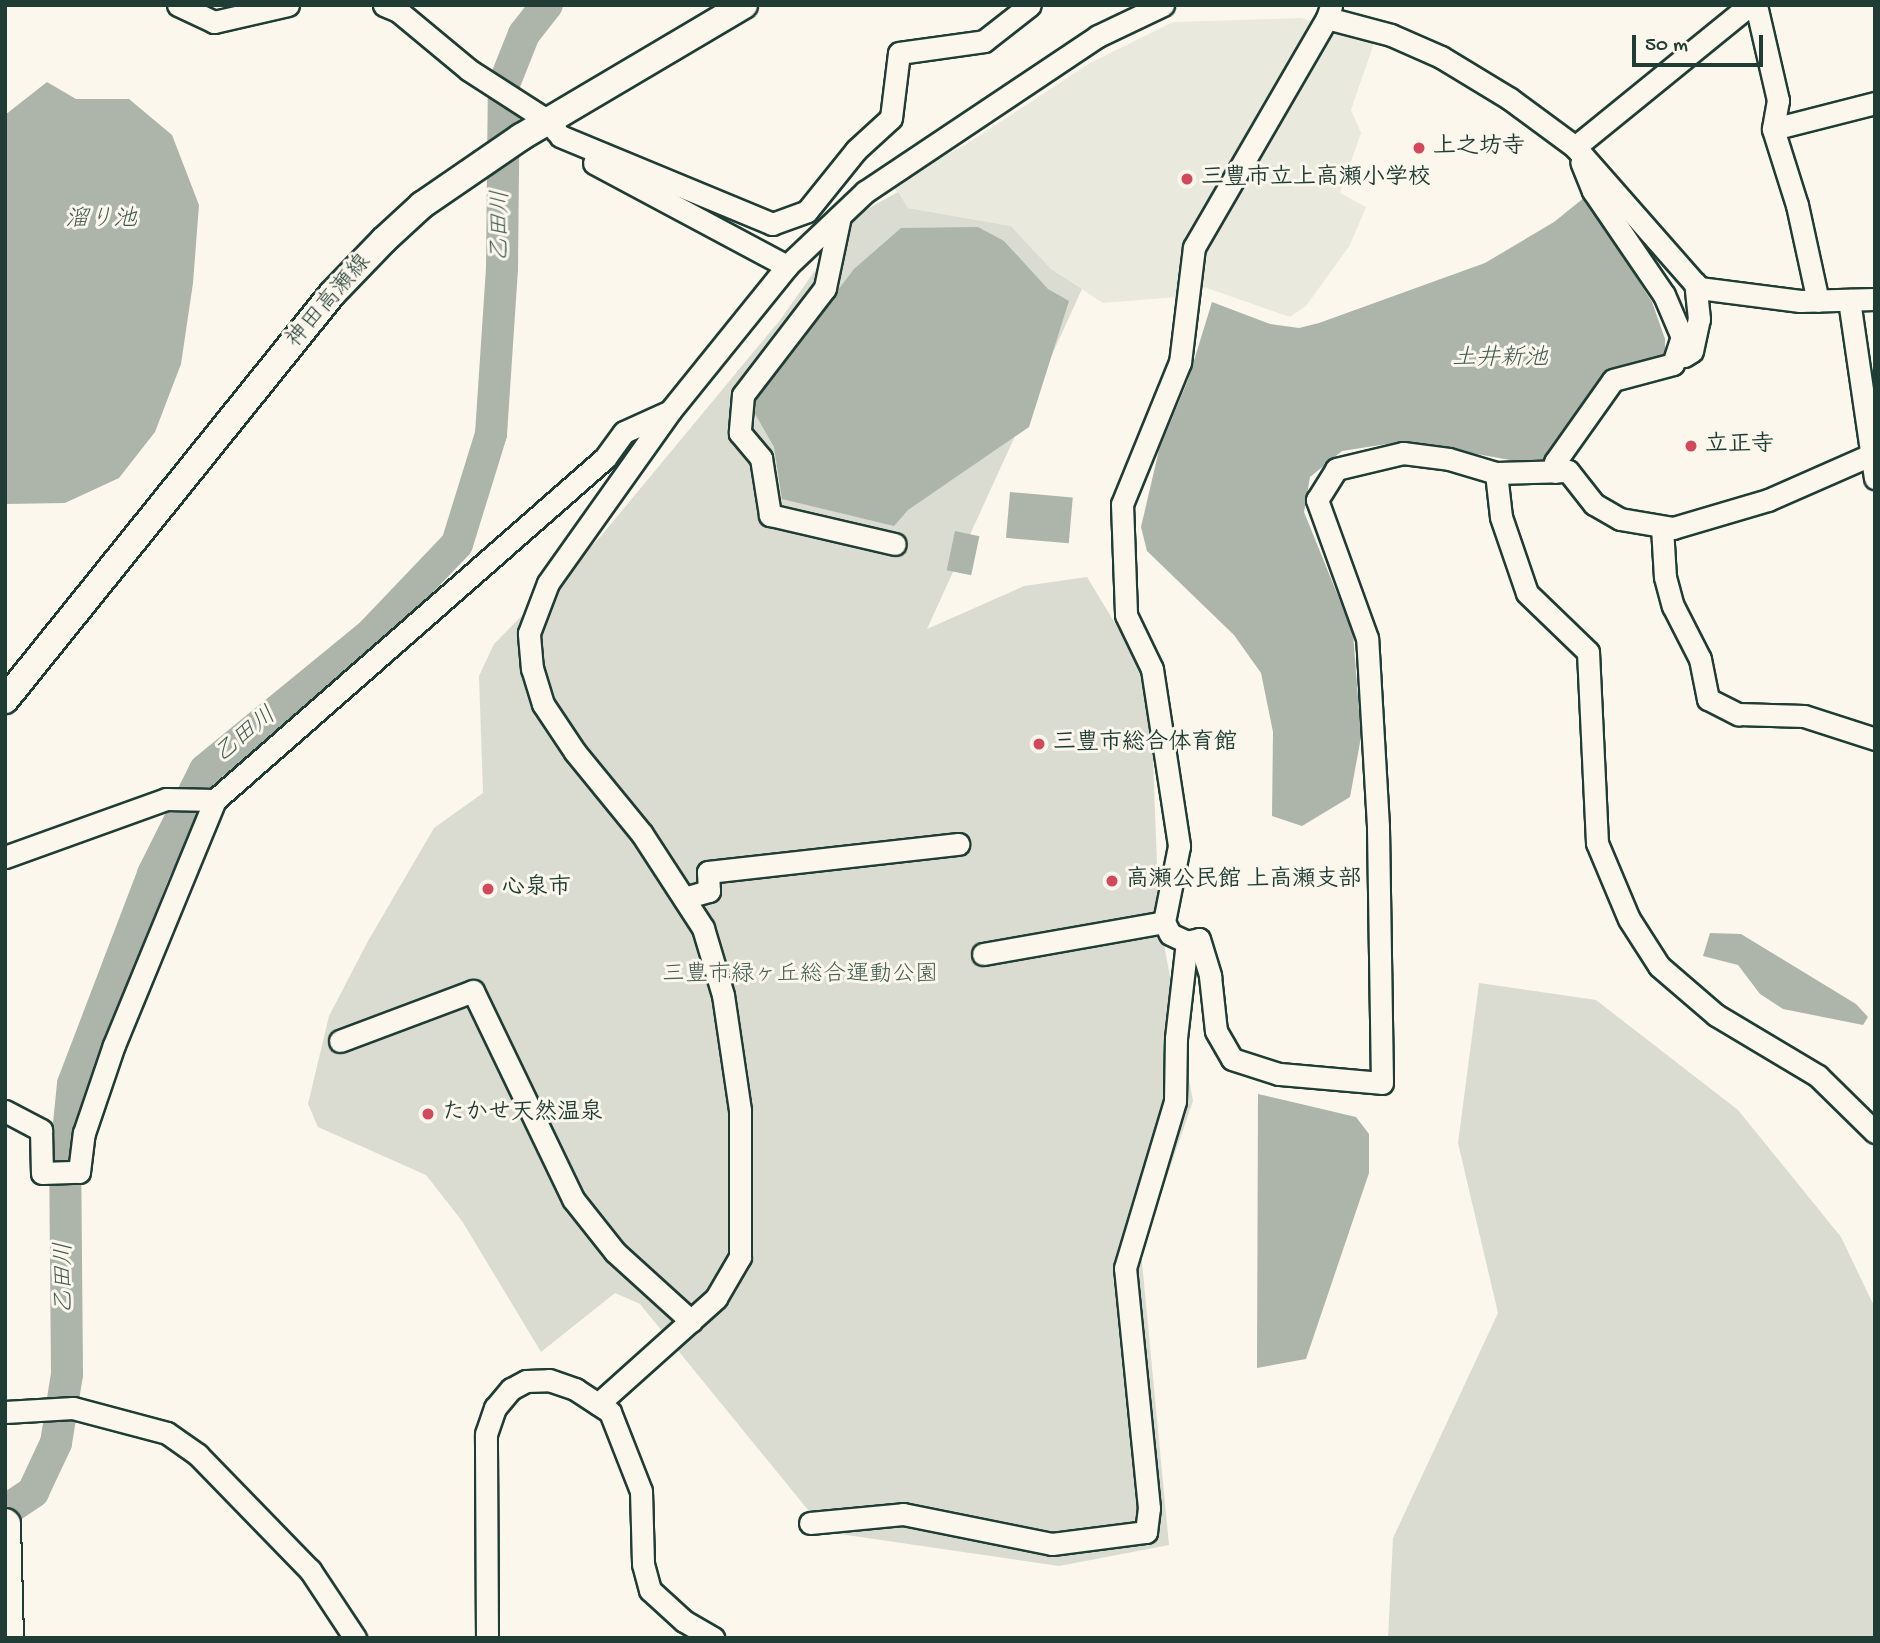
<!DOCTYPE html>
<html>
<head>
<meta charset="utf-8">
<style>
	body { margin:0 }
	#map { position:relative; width:1880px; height:1643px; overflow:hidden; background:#fbf7ec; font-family:"Gochi Hand","Klee One",sans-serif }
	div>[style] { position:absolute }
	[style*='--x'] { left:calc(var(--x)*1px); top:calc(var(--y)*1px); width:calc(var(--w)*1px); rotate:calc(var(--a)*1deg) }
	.built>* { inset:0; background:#eae9de }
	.green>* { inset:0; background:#dbdcd1 }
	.water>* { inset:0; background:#adb4aa; transform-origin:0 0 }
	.river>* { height:32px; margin:-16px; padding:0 16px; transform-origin:16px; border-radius:16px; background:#adb4aa }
	.roads { filter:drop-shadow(2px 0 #1f3d34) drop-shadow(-2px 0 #1f3d34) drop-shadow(0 2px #1f3d34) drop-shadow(0 -2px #1f3d34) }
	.minor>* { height:21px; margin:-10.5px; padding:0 10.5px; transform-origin:10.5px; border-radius:10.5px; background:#fbf7ec }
	.major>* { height:26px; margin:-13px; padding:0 13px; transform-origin:13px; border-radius:13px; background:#fbf7ec }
	.highway>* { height:30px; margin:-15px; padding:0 15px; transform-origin:15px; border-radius:15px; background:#fbf7ec }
	.dots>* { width:19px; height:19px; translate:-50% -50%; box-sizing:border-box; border:4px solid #fbf7ec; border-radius:50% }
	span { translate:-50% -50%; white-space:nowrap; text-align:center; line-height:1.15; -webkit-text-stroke:6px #fbf7ec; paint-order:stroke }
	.poi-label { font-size:23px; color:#1f3d34; font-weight:700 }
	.left { translate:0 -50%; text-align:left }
	.street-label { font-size:23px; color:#1f3d34 }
	.park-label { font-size:23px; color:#455d53 }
	.water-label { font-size:24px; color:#425b52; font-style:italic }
	.frame { position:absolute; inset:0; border:7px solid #1f3d34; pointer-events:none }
	.scale { position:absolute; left:1632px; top:35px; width:131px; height:32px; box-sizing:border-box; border:4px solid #1f3d34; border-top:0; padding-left:9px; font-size:21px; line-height:24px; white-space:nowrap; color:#1f3d34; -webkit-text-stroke:5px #fbf7ec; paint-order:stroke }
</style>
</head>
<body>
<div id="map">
	<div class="built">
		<i style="clip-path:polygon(1301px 18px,1375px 40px,1351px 110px,1361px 133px,1340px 193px,1366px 207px,1350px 245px,1306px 306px,1290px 317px,1181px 279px,1177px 297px,1103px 303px,1051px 269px,1011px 226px,908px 208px,891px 183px,965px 145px,1090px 63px,1173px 22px)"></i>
	</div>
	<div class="green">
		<i style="clip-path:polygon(898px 192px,908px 208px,1011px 226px,1051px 269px,1082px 289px,927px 629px,1024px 586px,1087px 577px,1150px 681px,1159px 917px,1193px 1101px,1141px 1252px,1169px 1545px,1059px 1566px,826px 1532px,640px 1304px,615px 1293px,541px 1352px,462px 1221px,426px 1175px,318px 1127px,308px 1104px,329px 1016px,368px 941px,434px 828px,483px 793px,479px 676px,494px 644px,601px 536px,780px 320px,853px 217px)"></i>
		<i style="clip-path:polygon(1479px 983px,1596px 1000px,1738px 1110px,1841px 1237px,1875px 1308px,1875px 1638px,1388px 1638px,1393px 1538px,1498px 1313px,1458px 1143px)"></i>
	</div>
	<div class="water">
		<i style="clip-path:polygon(47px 82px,76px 99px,129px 99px,172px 135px,199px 205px,193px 283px,181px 364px,155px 432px,119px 478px,65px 503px,5px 504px,5px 115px)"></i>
		<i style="clip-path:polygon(1585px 197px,1652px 302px,1665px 339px,1665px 360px,1609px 376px,1542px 466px,1406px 441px,1342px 451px,1310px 477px,1304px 512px,1353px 633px,1361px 737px,1350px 797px,1302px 826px,1272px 816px,1273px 732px,1261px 673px,1234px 635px,1147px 551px,1141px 527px,1159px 450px,1188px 380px,1212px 302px,1270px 324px,1299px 328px,1319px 323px,1485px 263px,1554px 222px)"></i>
		<i style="clip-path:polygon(978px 227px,1004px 241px,1048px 289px,1069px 301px,1029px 427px,908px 510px,894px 526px,782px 499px,774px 447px,750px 405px,854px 269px,901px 228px)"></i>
		<i style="left:1010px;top:492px;width:63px;height:46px;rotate:5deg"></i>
		<i style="left:955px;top:531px;width:25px;height:40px;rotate:12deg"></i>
		<i style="clip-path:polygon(1710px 933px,1741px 934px,1856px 1004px,1868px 1017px,1863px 1025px,1783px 1009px,1760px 994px,1738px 965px,1703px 956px)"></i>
		<i style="clip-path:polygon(1258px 1094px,1356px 1117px,1369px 1134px,1369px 1173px,1306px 1359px,1257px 1368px)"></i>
	</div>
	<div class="river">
		<i style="--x:5;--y:1511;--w:34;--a:-34"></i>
		<i style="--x:33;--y:1492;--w:54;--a:-64.9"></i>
		<i style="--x:56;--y:1443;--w:70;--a:-80.9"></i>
		<i style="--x:67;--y:1374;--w:211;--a:-90.5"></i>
		<i style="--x:65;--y:1163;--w:79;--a:-84.2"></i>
		<i style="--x:73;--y:1084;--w:225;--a:-69.1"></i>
		<i style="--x:153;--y:874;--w:116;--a:-63.4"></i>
		<i style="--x:205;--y:770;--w:215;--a:-39.3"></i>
		<i style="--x:371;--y:634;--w:124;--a:-46.3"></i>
		<i style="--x:457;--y:544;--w:115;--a:-72.8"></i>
		<i style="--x:491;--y:434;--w:167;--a:-86.2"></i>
		<i style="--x:502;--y:267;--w:183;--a:-89.4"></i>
		<i style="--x:504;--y:84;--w:54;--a:-68.2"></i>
		<i style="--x:524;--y:34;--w:37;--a:-52"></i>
	</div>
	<div class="roads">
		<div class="minor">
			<i style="--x:178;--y:5;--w:40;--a:25"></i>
			<i style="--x:214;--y:22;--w:76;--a:-12.9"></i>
			<i style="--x:384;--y:5;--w:15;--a:23"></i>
			<i style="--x:398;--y:11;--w:92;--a:39.7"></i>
			<i style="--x:469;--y:70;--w:94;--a:32.8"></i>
			<i style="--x:548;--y:121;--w:14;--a:51"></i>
			<i style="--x:1756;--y:5;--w:98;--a:77"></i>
			<i style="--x:1778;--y:100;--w:29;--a:100"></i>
			<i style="--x:1773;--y:129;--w:80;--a:72.5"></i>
			<i style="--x:1797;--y:205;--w:98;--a:77.7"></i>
			<i style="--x:1331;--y:6;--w:13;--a:108"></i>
			<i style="--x:1327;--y:18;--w:66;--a:14.9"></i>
			<i style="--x:1391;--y:35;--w:55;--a:23.7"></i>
			<i style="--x:1441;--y:57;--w:81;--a:31.3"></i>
			<i style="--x:1510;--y:99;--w:81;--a:36.4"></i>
			<i style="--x:1575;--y:147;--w:188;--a:48.7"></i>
			<i style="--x:1699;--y:288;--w:102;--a:7.3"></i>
			<i style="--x:1800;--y:301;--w:75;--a:-1.5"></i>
			<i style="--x:1327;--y:18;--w:265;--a:120.1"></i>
			<i style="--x:1194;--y:247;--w:116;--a:96.9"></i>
			<i style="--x:1180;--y:362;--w:153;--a:112.2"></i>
			<i style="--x:1122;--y:504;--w:111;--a:87.9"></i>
			<i style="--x:1126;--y:615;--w:60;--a:64.3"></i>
			<i style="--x:1152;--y:669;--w:179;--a:81.3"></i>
			<i style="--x:1179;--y:846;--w:77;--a:101.2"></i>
			<i style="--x:1164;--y:922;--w:13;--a:63"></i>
			<i style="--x:1170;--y:934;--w:19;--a:25"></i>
			<i style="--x:1187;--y:942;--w:12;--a:-14"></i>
			<i style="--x:1199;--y:939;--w:39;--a:73"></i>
			<i style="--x:1210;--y:976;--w:55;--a:83.8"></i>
			<i style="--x:1216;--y:1031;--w:32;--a:60"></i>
			<i style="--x:1232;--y:1059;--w:49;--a:17.7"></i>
			<i style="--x:1279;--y:1074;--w:103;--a:5"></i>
			<i style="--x:1382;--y:1083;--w:257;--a:-90.9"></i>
			<i style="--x:1378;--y:826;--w:188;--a:-93.3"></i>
			<i style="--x:1367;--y:638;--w:147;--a:-109.9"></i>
			<i style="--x:1317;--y:500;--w:36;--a:-58"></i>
			<i style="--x:1336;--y:469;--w:69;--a:-13.4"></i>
			<i style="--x:1403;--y:453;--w:46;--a:7.4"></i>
			<i style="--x:1449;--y:459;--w:49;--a:16.6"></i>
			<i style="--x:1496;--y:473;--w:72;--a:-1.6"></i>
			<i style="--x:1568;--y:471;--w:42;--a:51.8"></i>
			<i style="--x:1594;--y:504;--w:30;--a:30"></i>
			<i style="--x:1620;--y:519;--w:54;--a:9.6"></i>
			<i style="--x:1673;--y:528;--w:99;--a:-16.4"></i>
			<i style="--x:1768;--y:500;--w:109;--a:-23.7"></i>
			<i style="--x:1773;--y:129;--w:105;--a:-14.3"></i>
			<i style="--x:560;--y:136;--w:230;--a:22.5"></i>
			<i style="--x:772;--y:224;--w:37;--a:-20"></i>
			<i style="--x:807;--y:211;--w:78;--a:-51.2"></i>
			<i style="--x:856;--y:150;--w:47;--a:-42.4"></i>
			<i style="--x:891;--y:118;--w:65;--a:-83"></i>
			<i style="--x:899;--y:53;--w:86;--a:-8"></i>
			<i style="--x:984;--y:41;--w:58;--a:-38"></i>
			<i style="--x:1575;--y:147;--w:225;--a:-39.1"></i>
			<i style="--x:594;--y:163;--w:219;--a:28.1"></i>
			<i style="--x:840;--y:216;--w:74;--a:101.8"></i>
			<i style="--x:825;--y:288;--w:135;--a:127.5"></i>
			<i style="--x:743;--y:395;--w:38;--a:95"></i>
			<i style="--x:740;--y:433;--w:33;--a:50"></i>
			<i style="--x:761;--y:458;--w:58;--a:81"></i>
			<i style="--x:770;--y:515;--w:128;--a:13.1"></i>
			<i style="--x:1849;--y:300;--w:180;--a:81.7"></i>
			<i style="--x:1684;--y:356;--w:9;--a:-32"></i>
			<i style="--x:1692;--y:351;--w:33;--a:-78"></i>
			<i style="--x:1699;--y:319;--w:36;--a:-96"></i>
			<i style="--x:1555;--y:472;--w:10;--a:-90"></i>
			<i style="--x:1555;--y:462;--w:100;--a:-54.7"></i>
			<i style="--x:1613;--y:380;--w:62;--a:-14.9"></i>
			<i style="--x:1673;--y:364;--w:28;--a:-72"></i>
			<i style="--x:1682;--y:337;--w:46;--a:-113.2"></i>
			<i style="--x:1664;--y:295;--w:126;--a:-124.3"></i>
			<i style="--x:1593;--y:191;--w:31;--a:-112"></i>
			<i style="--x:1496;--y:473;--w:44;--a:83.5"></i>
			<i style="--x:1501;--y:517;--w:80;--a:71.1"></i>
			<i style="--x:1527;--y:593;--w:85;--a:44"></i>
			<i style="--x:1588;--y:652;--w:191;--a:87.3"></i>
			<i style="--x:1597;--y:843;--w:82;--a:67.2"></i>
			<i style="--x:1629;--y:919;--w:56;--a:57.4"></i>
			<i style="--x:1659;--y:966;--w:75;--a:40.7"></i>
			<i style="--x:1716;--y:1015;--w:119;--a:30.9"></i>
			<i style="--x:1818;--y:1076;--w:80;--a:44.5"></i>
			<i style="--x:1662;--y:527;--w:50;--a:86.6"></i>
			<i style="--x:1665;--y:577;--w:30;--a:75"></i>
			<i style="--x:1673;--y:606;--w:59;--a:63"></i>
			<i style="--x:1700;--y:659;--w:41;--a:78.7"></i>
			<i style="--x:1708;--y:699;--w:34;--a:27"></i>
			<i style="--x:1738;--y:714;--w:66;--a:1.7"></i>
			<i style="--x:1804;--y:716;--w:75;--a:17.9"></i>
			<i style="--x:5;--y:857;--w:171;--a:-19.8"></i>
			<i style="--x:166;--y:799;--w:49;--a:1.2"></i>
			<i style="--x:684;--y:898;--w:26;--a:-16"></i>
			<i style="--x:709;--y:891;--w:19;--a:-93"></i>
			<i style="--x:708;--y:872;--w:252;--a:-6.4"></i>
			<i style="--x:983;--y:954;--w:184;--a:-10"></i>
			<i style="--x:340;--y:1041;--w:142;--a:-20.6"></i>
			<i style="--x:473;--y:991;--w:231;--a:64.3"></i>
			<i style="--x:573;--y:1199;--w:68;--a:51.6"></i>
			<i style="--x:615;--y:1252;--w:103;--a:42.2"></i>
			<i style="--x:5;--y:1111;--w:41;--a:27.8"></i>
			<i style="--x:41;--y:1130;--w:43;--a:88.7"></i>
			<i style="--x:42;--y:1173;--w:37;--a:-2"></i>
			<i style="--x:79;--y:1172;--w:39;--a:-83"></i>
			<i style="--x:84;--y:1133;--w:93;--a:-71.2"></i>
			<i style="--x:114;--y:1045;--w:265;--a:-67.6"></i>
			<i style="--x:215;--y:800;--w:519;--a:-41.25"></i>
			<i style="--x:605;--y:458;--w:32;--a:-54"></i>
			<i style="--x:624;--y:432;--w:46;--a:-24.3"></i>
			<i style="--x:598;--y:1404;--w:159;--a:-41.9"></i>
			<i style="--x:716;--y:1298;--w:48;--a:-59.7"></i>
			<i style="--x:740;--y:1257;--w:147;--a:-90"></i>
			<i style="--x:740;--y:1110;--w:116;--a:-98.4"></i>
			<i style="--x:723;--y:995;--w:70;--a:-106.6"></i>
			<i style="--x:703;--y:928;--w:112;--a:-123"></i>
			<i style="--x:642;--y:834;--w:106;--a:-129.3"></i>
			<i style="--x:575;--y:752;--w:58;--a:-123.7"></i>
			<i style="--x:543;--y:704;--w:37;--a:-107"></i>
			<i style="--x:532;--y:669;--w:36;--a:-95"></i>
			<i style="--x:529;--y:633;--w:53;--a:-69.2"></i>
			<i style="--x:548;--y:583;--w:212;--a:-54.6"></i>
			<i style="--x:671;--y:410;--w:185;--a:-51.1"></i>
			<i style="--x:787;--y:266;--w:108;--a:-43.5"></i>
			<i style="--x:865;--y:192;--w:280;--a:-33.8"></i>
			<i style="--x:1098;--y:36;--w:72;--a:-25.5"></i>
			<i style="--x:5;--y:1412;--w:68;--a:-3.4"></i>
			<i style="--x:73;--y:1408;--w:97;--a:14.9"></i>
			<i style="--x:167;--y:1433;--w:38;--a:35"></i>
			<i style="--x:198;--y:1455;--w:161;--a:45.8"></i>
			<i style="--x:310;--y:1570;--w:82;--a:56.5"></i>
			<i style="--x:810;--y:1523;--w:93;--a:-5.5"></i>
			<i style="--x:903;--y:1514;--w:152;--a:11.4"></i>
			<i style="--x:1052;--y:1544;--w:95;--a:-7.3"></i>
			<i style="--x:1146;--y:1532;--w:24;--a:-83"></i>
			<i style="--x:1149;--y:1508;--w:241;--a:-95.7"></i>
			<i style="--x:1125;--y:1268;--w:174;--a:-73.3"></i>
			<i style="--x:1175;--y:1101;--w:63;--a:-89.1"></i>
			<i style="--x:1176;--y:1038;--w:97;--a:-83.5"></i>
			<i style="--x:487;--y:1638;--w:204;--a:-90.3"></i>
			<i style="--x:486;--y:1434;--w:28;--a:-71"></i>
			<i style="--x:495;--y:1408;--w:25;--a:-50"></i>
			<i style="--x:511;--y:1389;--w:17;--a:-28"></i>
			<i style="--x:526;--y:1381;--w:23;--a:-2"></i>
			<i style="--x:549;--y:1380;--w:28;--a:19"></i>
			<i style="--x:575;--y:1389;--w:42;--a:33.3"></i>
			<i style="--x:610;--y:1412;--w:85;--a:68.6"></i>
			<i style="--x:641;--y:1491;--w:73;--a:88.4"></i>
			<i style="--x:643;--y:1564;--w:27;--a:75"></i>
			<i style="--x:650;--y:1590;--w:46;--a:42.4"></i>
			<i style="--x:684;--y:1621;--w:34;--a:30"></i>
		</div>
		<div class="major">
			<i style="--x:5;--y:700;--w:521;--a:-51.15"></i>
			<i style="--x:332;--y:294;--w:75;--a:-46.1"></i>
			<i style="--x:384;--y:240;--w:52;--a:-42.6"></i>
			<i style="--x:422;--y:205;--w:120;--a:-34.5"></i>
			<i style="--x:521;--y:137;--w:259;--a:-30.6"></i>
		</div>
		<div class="highway">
			<i style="--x:5;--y:1524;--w:114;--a:88.5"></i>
		</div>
	</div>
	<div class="dots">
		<i style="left:1419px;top:148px;background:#d1495b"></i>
		<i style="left:1187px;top:179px;background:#d1495b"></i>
		<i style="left:1691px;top:446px;background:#d1495b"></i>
		<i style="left:1039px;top:744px;background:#d1495b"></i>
		<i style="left:1112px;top:881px;background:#d1495b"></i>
		<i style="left:488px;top:889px;background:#d1495b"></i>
		<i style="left:428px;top:1114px;background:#d1495b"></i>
	</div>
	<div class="poi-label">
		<span class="left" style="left:1433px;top:148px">上之坊寺</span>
		<span class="left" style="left:1201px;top:179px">三豊市立上高瀬小学校</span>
		<span class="left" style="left:1705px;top:446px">立正寺</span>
		<span class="left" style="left:1053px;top:744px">三豊市総合体育館</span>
		<span class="left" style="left:1126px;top:881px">高瀬公民館 上高瀬支部</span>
		<span class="left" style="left:502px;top:889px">心泉市</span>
		<span class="left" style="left:442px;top:1114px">たかせ天然温泉</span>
	</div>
	<div class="street-label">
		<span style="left:330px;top:302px;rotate:-49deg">神田高瀬線</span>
	</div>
	<div class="park-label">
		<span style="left:800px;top:976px">三豊市緑ヶ丘総合運動公園</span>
	</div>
	<div class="water-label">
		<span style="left:101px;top:221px">溜り池</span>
		<span style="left:502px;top:226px;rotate:-89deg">乙田川</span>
		<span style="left:1500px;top:360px">土井新池</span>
		<span style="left:246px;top:736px;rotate:-39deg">乙田川</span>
		<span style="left:66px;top:1278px;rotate:-90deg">乙田川</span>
	</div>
	<div class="frame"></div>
	<div class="scale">50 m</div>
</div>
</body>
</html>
